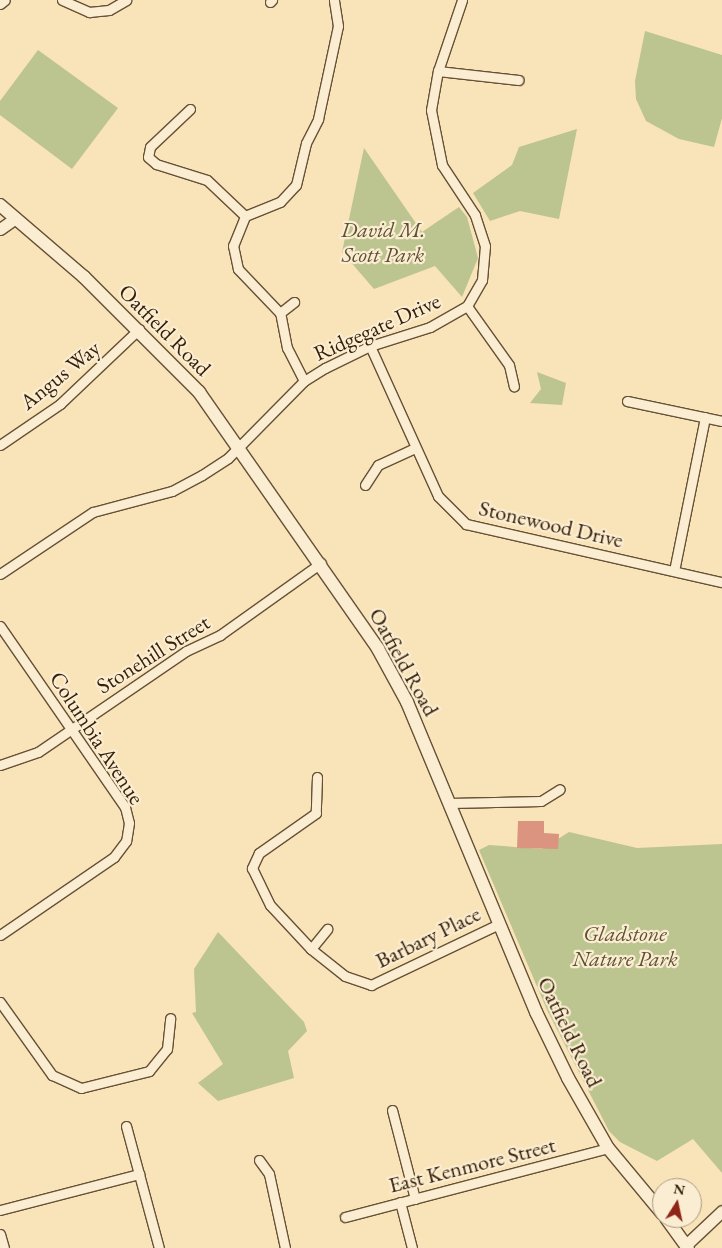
<!DOCTYPE html>
<html>
<head>
<meta charset="utf-8">
<style>
	body { margin:0 }
	#map { position:relative; width:722px; height:1248px; overflow:hidden; background:#f9e3b8; font-family:"EB Garamond",serif }
	div>[style] { position:absolute }
	[style*='--x'] { left:calc(var(--x)*1px); top:calc(var(--y)*1px); width:calc(var(--w)*1px); rotate:calc(var(--a)*1deg) }
	.green>* { inset:0; background:#bcc490 }
	.building>* { inset:0; background:#da947f }
	.roads { filter:drop-shadow(1px 0 #665136) drop-shadow(-1px 0 #665136) drop-shadow(0 1px #665136) drop-shadow(0 -1px #665136) }
	.minor>* { height:9px; margin:-4.5px; padding:0 4.5px; transform-origin:4.5px; border-radius:4.5px; background:#fbedd1 }
	.tertiary>* { height:11px; margin:-5.5px; padding:0 5.5px; transform-origin:5.5px; border-radius:5.5px; background:#fbedd1 }
	.secondary>* { height:12px; margin:-6px; padding:0 6px; transform-origin:6px; border-radius:6px; background:#fbedd1 }
	span { translate:-50% -50%; white-space:nowrap; text-align:center; line-height:1.15; -webkit-text-stroke:4.5px #fbedd1; paint-order:stroke }
	.park-label { font-size:22px; color:#5e5133; font-style:italic }
	.street-label { font-size:22px; color:#35200b }
	.north { position:absolute; left:652px; top:1178px; width:50px; height:50px; box-sizing:border-box; background:#fbedd1; border:1px solid #ac9b82; border-radius:50%; rotate:10deg; font-size:14px; font-weight:700; line-height:20px; text-align:center; color:#35200b }
	.north::after { content:''; display:block; margin:auto; width:18px; height:22px; background:#8f2418; clip-path:polygon(50% 0,100% 100%,50% 72%,0 100%) }
</style>
</head>
<body>
<div id="map">
	<div class="green">
		<i style="clip-path:polygon(645px 31px,722px 55px,722px 118px,714px 147px,679px 139px,646px 121px,636px 99px,635px 81px)"></i>
		<i style="clip-path:polygon(38px 50px,118px 108px,72px 169px,0 115px,0 101px)"></i>
		<i style="clip-path:polygon(577px 129px,559px 219px,520px 211px,490px 221px,473px 193px,512px 165px,519px 147px)"></i>
		<i style="clip-path:polygon(364px 148px,422px 232px,459px 207px,467px 217px,478px 258px,462px 297px,435px 266px,374px 289px,342px 252px)"></i>
		<i style="clip-path:polygon(537px 372px,566px 383px,562px 405px,530px 403px,541px 389px)"></i>
		<i style="clip-path:polygon(569px 832px,637px 848px,722px 844px,722px 1173px,693px 1139px,657px 1161px,620px 1142px,609px 1131px,547px 1010px,479px 850px,489px 845px,542px 849px)"></i>
		<i style="clip-path:polygon(218px 932px,304px 1022px,307px 1031px,288px 1051px,294px 1078px,218px 1101px,198px 1083px,223px 1064px,192px 1013px,196px 1012px,194px 969px)"></i>
	</div>
	<div class="building">
		<i style="clip-path:polygon(518px 821px,544px 821px,544px 833px,559px 834px,558px 849px,517px 848px)"></i>
	</div>
	<div class="roads">
		<div class="minor">
			<i style="--x:62;--y:0;--w:30;--a:24"></i>
			<i style="--x:89;--y:12;--w:20;--a:-6"></i>
			<i style="--x:109;--y:10;--w:20;--a:-30"></i>
			<i style="--x:270;--y:2;--w:3;--a:-45"></i>
			<i style="--x:0;--y:4;--w:6;--a:-39"></i>
			<i style="--x:438;--y:71;--w:81;--a:6.4"></i>
			<i style="--x:190;--y:109;--w:55;--a:136.5"></i>
			<i style="--x:150;--y:147;--w:10;--a:101"></i>
			<i style="--x:148;--y:157;--w:11;--a:41"></i>
			<i style="--x:156;--y:164;--w:53;--a:17.4"></i>
			<i style="--x:207;--y:180;--w:52;--a:43.5"></i>
			<i style="--x:467;--y:306;--w:72;--a:54.6"></i>
			<i style="--x:509;--y:365;--w:22;--a:77"></i>
			<i style="--x:280;--y:313;--w:18;--a:-38"></i>
			<i style="--x:370;--y:346;--w:165;--a:65.6"></i>
			<i style="--x:438;--y:496;--w:40;--a:45"></i>
			<i style="--x:466;--y:524;--w:262;--a:12.8"></i>
			<i style="--x:304;--y:381;--w:37;--a:-117"></i>
			<i style="--x:287;--y:348;--w:36;--a:-101"></i>
			<i style="--x:280;--y:313;--w:61;--a:-133.7"></i>
			<i style="--x:238;--y:269;--w:24;--a:-102"></i>
			<i style="--x:233;--y:246;--w:32;--a:-68"></i>
			<i style="--x:245;--y:216;--w:38;--a:-22"></i>
			<i style="--x:280;--y:202;--w:23;--a:-47"></i>
			<i style="--x:296;--y:185;--w:43;--a:-76.6"></i>
			<i style="--x:306;--y:143;--w:27;--a:-63"></i>
			<i style="--x:318;--y:119;--w:95;--a:-77.9"></i>
			<i style="--x:338;--y:26;--w:26;--a:-99"></i>
			<i style="--x:627;--y:401;--w:97;--a:11.9"></i>
			<i style="--x:0;--y:445;--w:73;--a:-34.3"></i>
			<i style="--x:60;--y:404;--w:109;--a:-43.5"></i>
			<i style="--x:365;--y:485;--w:24;--a:-57"></i>
			<i style="--x:378;--y:465;--w:41;--a:-24.7"></i>
			<i style="--x:674;--y:571;--w:157;--a:-78.6"></i>
			<i style="--x:0;--y:574;--w:112;--a:-33.7"></i>
			<i style="--x:93;--y:512;--w:82;--a:-14.9"></i>
			<i style="--x:172;--y:491;--w:34;--a:-28"></i>
			<i style="--x:202;--y:475;--w:31;--a:-33"></i>
			<i style="--x:228;--y:458;--w:108;--a:-45.4"></i>
			<i style="--x:304;--y:381;--w:25;--a:-32"></i>
			<i style="--x:325;--y:368;--w:50;--a:-26.1"></i>
			<i style="--x:370;--y:346;--w:63;--a:-17.6"></i>
			<i style="--x:430;--y:327;--w:43;--a:-29.6"></i>
			<i style="--x:467;--y:306;--w:30;--a:-60"></i>
			<i style="--x:482;--y:280;--w:34;--a:-85"></i>
			<i style="--x:485;--y:246;--w:33;--a:-108"></i>
			<i style="--x:475;--y:215;--w:60;--a:-123.4"></i>
			<i style="--x:442;--y:165;--w:56;--a:-101.3"></i>
			<i style="--x:431;--y:110;--w:40;--a:-80"></i>
			<i style="--x:438;--y:71;--w:75;--a:-71.3"></i>
			<i style="--x:0;--y:626;--w:220;--a:55.4"></i>
			<i style="--x:125;--y:807;--w:16;--a:76"></i>
			<i style="--x:129;--y:823;--w:18;--a:99"></i>
			<i style="--x:126;--y:841;--w:20;--a:127"></i>
			<i style="--x:114;--y:857;--w:138;--a:145.6"></i>
			<i style="--x:0;--y:765;--w:40;--a:-18.9"></i>
			<i style="--x:38;--y:752;--w:179;--a:-34.3"></i>
			<i style="--x:186;--y:651;--w:38;--a:-25"></i>
			<i style="--x:220;--y:635;--w:124;--a:-35.5"></i>
			<i style="--x:317;--y:777;--w:36;--a:92"></i>
			<i style="--x:316;--y:813;--w:70;--a:144.9"></i>
			<i style="--x:259;--y:853;--w:17;--a:115"></i>
			<i style="--x:252;--y:868;--w:41;--a:64.1"></i>
			<i style="--x:270;--y:905;--w:60;--a:47"></i>
			<i style="--x:311;--y:949;--w:43;--a:38.5"></i>
			<i style="--x:345;--y:976;--w:28;--a:19"></i>
			<i style="--x:371;--y:985;--w:142;--a:-25.5"></i>
			<i style="--x:450;--y:803;--w:91;--a:-1.3"></i>
			<i style="--x:541;--y:801;--w:22;--a:-32"></i>
			<i style="--x:311;--y:949;--w:26;--a:-51"></i>
			<i style="--x:0;--y:1002;--w:90;--a:54.5"></i>
			<i style="--x:52;--y:1075;--w:32;--a:24"></i>
			<i style="--x:81;--y:1088;--w:70;--a:-14"></i>
			<i style="--x:149;--y:1071;--w:28;--a:-51"></i>
			<i style="--x:167;--y:1049;--w:31;--a:-84"></i>
			<i style="--x:392;--y:1110;--w:92;--a:75.5"></i>
			<i style="--x:126;--y:1126;--w:126;--a:74.9"></i>
			<i style="--x:259;--y:1160;--w:17;--a:54"></i>
			<i style="--x:269;--y:1174;--w:76;--a:77.8"></i>
			<i style="--x:400;--y:1202;--w:48;--a:75.4"></i>
			<i style="--x:0;--y:1210;--w:144;--a:-14.5"></i>
			<i style="--x:345;--y:1217;--w:272;--a:-14.7"></i>
			<i style="--x:0;--y:1234;--w:15;--a:74"></i>
		</div>
		<div class="tertiary">
			<i style="--x:0;--y:229;--w:19;--a:-35"></i>
			<i style="--x:687;--y:1244;--w:48;--a:-43.3"></i>
		</div>
		<div class="secondary">
			<i style="--x:0;--y:205;--w:111;--a:40.6"></i>
			<i style="--x:84;--y:277;--w:163;--a:45"></i>
			<i style="--x:199;--y:392;--w:313;--a:55.1"></i>
			<i style="--x:378;--y:649;--w:60;--a:61.3"></i>
			<i style="--x:407;--y:702;--w:336;--a:67.4"></i>
			<i style="--x:536;--y:1012;--w:73;--a:64.1"></i>
			<i style="--x:568;--y:1078;--w:81;--a:60.3"></i>
			<i style="--x:608;--y:1148;--w:85;--a:50.3"></i>
			<i style="--x:666;--y:1218;--w:37;--a:54"></i>
		</div>
	</div>
	<div class="park-label">
		<span style="left:383px;top:242px">David M.<br>Scott Park</span>
		<span style="left:625px;top:946px">Gladstone<br>Nature Park</span>
	</div>
	<div class="street-label">
		<span style="left:377px;top:327px;rotate:-24deg">Ridgegate Drive</span>
		<span style="left:165px;top:330px;rotate:45deg">Oatfield Road</span>
		<span style="left:60px;top:375px;rotate:-39deg">Angus Way</span>
		<span style="left:551px;top:524px;rotate:13deg">Stonewood Drive</span>
		<span style="left:153px;top:654px;rotate:-32deg">Stonehill Street</span>
		<span style="left:404px;top:662px;rotate:61deg">Oatfield Road</span>
		<span style="left:97px;top:738px;rotate:57deg">Columbia Avenue</span>
		<span style="left:428px;top:937px;rotate:-26deg">Barbary Place</span>
		<span style="left:570px;top:1032px;rotate:64deg">Oatfield Road</span>
		<span style="left:472px;top:1165px;rotate:-14deg">East Kenmore Street</span>
	</div>
	<div class="north">N</div>
</div>
</body>
</html>
